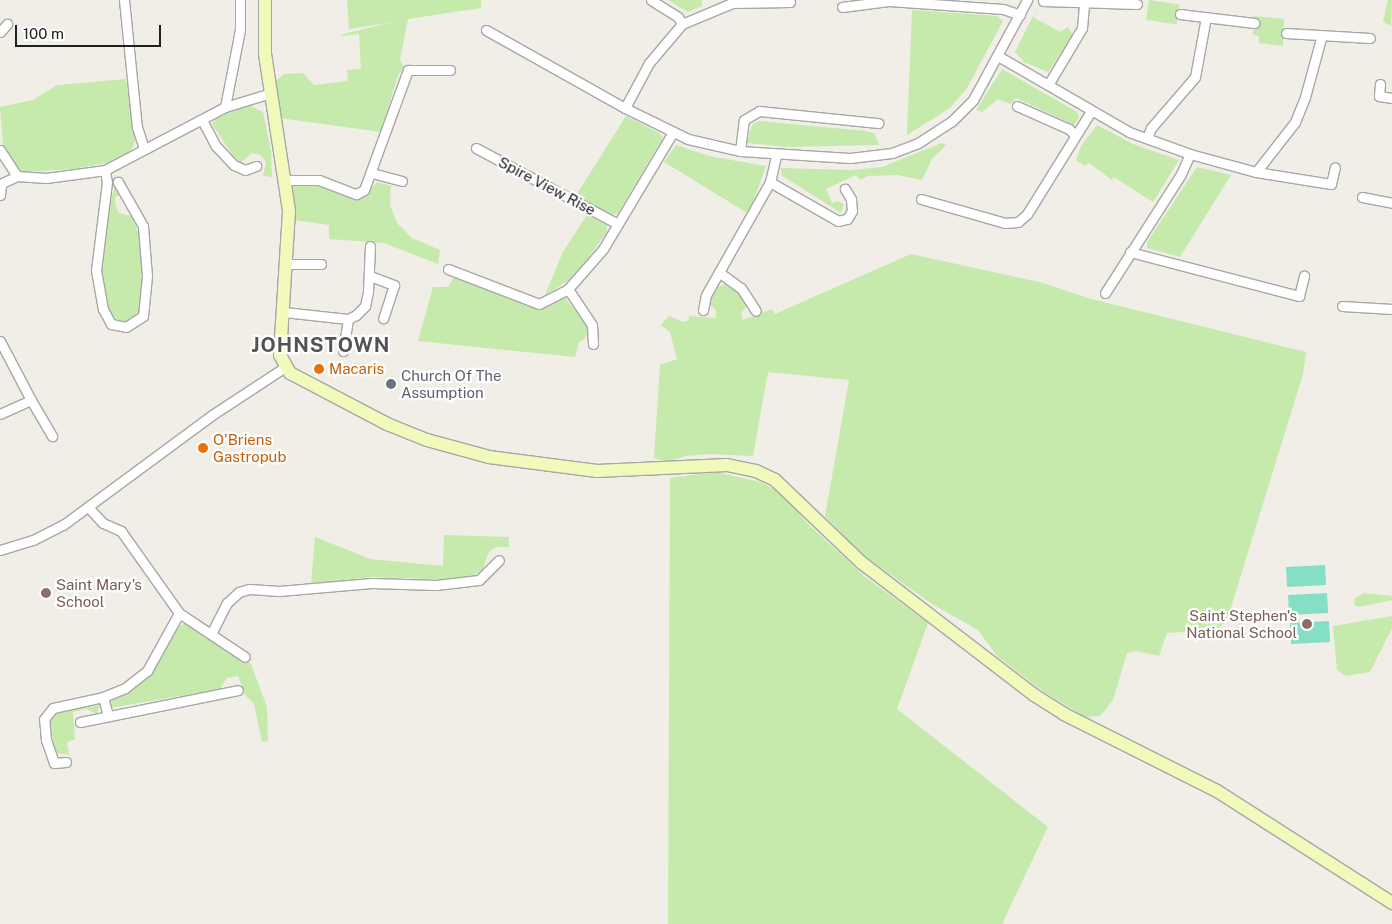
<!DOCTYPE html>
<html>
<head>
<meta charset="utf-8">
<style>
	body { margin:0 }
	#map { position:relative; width:1392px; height:924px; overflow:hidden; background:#f0eee6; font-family:"Public Sans",sans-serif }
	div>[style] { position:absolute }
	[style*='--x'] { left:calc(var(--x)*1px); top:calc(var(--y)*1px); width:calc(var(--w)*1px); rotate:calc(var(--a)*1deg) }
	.grass>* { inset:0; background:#c5eaac; transform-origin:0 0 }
	.pitch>* { inset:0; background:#84dfc5; transform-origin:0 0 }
	.roads { filter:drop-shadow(1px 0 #a7a7a7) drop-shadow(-1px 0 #a7a7a7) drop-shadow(0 1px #a7a7a7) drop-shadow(0 -1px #a7a7a7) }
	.street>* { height:9px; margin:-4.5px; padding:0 4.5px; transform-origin:4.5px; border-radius:4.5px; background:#fff }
	.secondary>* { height:12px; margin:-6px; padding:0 6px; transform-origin:6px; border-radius:6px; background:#f1faba }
	.dots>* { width:14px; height:14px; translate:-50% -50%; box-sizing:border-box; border:2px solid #fff; border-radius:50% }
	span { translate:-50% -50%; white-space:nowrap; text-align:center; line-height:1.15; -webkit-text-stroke:4.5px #fff; paint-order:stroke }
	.street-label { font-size:15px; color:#202020 }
	.food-label { font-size:15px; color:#c56008 }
	.left { translate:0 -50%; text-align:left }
	.worship-label { font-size:15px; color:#5b616d }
	.education-label { font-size:15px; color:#785e54 }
	.right { translate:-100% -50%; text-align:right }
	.district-label { font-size:20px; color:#535353; font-weight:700; letter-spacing:1px }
	.scale { position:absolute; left:15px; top:25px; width:146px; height:22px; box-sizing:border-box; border:2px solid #202020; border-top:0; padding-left:6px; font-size:15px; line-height:18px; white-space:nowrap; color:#202020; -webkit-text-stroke:4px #fff; paint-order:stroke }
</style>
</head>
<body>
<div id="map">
	<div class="grass">
		<i style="clip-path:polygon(347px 0,481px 0,481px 8px,408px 19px,400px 59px,404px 68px,398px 75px,381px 132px,280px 118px,274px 81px,285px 74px,303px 73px,314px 85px,348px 81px,347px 70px,361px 69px,359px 34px,342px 36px,343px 34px,393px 22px,349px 29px)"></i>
		<i style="clip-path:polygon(668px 0,702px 0,702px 6px,688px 12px)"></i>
		<i style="clip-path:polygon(1041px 0,1033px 17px,1060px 32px,1068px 27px,1073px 35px,1048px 72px,1024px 62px,1015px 52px)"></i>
		<i style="left:1149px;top:0;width:31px;height:20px;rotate:9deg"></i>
		<i style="clip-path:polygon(1388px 0,1392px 0,1391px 26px,1383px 22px)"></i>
		<i style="clip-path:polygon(912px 10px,997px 16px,1003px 21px,967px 88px,950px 108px,907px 135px)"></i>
		<i style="clip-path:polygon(1254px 16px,1284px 19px,1283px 46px,1259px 43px,1259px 36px,1253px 35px)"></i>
		<i style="clip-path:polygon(1002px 69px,1077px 112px,1079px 117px,1074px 125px,1016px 98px,1010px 104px,998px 99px,982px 112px,976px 110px)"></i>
		<i style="clip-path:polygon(126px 79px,135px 141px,132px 149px,125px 155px,112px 162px,73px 169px,27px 172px,19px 170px,9px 159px,3px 145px,0 107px,33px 100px,57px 85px)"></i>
		<i style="clip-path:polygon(249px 105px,263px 112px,271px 151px,272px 177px,263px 176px,266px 162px,261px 155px,252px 153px,241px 162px,234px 157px,212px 124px,217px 117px)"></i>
		<i style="clip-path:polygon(626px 116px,659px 133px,663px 138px,618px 213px,610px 216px,575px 197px)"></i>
		<i style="clip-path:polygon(759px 121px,866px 131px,874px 133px,879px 145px,788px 147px,747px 143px,752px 125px)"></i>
		<i style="clip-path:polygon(1097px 125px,1133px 144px,1179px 160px,1153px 202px,1114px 177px,1112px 180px,1089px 163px,1085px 166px,1076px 160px,1081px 146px)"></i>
		<i style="clip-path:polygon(942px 143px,946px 145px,932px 159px,922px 180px,897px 175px,868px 176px,860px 180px,856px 175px,826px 189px,832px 203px,838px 201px,844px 204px,841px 213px,781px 175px,781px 168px,851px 170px,882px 167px)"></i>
		<i style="clip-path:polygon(676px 145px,709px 156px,766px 166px,749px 214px,664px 162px)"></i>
		<i style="clip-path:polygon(1197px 167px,1231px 175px,1180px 257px,1147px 248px,1147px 242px)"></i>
		<i style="clip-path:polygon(377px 182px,391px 186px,390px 205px,397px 223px,412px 238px,440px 250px,438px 264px,384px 243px,329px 239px,329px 225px,294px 220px,292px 186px,319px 185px,356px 199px,364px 196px)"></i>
		<i style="clip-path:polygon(115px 184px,121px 193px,115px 198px,116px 207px,119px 213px,131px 216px,140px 236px,141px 248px,141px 308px,131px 320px,121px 323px,108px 312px,101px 272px,105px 223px)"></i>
		<i style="clip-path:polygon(587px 215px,607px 225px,607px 232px,574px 277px,545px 295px,563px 252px)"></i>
		<i style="clip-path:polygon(911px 254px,1043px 283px,1091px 299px,1306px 352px,1303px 374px,1228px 617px,1218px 630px,1167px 633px,1159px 656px,1136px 651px,1127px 653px,1113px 700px,1100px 716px,1085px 717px,1044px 692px,997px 656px,978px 630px,932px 604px,859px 552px,825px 516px,849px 380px,768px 372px,753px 456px,710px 454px,685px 456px,668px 462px,654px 458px,660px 365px,677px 359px,670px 332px,661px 325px,669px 316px,683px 322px,689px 320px,689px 316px,716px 318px,716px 310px,708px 304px,718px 287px,725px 284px,743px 296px,746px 307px,741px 313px,743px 320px,772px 309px,775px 314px)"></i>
		<i style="clip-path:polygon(454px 277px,464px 277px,527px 306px,549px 306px,565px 298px,587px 325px,588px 331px,584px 340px,579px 342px,575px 357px,418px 341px,433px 287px,448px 287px)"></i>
		<i style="clip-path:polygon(715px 472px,761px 482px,782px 494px,808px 524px,864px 576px,928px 623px,897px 709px,1048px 827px,1002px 924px,668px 924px,670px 478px)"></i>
		<i style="clip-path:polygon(444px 535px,509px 537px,509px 547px,496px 547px,489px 552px,482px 571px,463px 580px,372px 577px,311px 584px,315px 537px,370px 559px,443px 566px)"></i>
		<i style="clip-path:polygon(1364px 593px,1392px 596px,1392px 600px,1359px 607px,1354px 605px,1355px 598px)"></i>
		<i style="clip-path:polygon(1392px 616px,1392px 628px,1370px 672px,1346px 676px,1337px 670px,1333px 626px)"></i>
		<i style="clip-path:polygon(185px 624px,251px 664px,267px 707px,268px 741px,262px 742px,254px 704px,246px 696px,238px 676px,227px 678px,220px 689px,110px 708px,113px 698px,138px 685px,153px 670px,178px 626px)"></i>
		<i style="clip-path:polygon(100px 705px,97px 714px,86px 709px,73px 712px,75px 739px,67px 742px,69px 755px,56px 753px,49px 720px,53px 714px)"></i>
	</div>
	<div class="pitch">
		<i style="left:1325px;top:565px;width:20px;height:39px;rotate:87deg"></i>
		<i style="left:1327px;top:593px;width:20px;height:39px;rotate:87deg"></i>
		<i style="left:1329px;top:621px;width:21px;height:39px;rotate:87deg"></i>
	</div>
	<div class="roads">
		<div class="street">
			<i style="--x:124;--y:0;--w:128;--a:84.2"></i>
			<i style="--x:137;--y:127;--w:23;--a:72"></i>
			<i style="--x:651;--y:0;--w:32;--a:32"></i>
			<i style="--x:678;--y:17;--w:8;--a:60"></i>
			<i style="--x:1043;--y:1;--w:94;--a:1.8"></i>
			<i style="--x:790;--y:2;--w:58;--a:179"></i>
			<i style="--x:732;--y:3;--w:54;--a:157.2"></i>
			<i style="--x:682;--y:24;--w:51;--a:130.2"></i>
			<i style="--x:649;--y:63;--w:51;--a:118.1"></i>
			<i style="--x:625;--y:108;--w:70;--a:26.2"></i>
			<i style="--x:688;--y:139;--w:53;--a:13"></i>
			<i style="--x:740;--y:151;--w:31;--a:-83"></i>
			<i style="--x:744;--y:120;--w:17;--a:-31"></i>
			<i style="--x:759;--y:111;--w:120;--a:5.8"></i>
			<i style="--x:842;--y:7;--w:47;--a:-7.3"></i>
			<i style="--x:889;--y:1;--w:114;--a:4"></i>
			<i style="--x:1003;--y:9;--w:18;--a:19"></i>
			<i style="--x:1180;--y:14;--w:75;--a:6.9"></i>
			<i style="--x:486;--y:30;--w:159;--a:29.3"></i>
			<i style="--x:0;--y:32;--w:11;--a:-49"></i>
			<i style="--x:1286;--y:33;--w:84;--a:3.4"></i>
			<i style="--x:998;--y:56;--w:151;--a:30.1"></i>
			<i style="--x:1129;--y:132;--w:65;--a:19.8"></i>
			<i style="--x:1190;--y:154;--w:68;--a:15.3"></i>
			<i style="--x:1256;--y:172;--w:76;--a:9.1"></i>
			<i style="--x:1331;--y:184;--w:17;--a:-77"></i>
			<i style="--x:1380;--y:84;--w:12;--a:95"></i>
			<i style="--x:1379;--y:96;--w:13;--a:9"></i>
			<i style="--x:1048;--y:85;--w:66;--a:-59.2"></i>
			<i style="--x:1082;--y:28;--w:25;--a:-85"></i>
			<i style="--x:1017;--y:106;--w:57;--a:23.9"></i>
			<i style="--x:1069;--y:129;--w:8;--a:45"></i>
			<i style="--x:225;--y:107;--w:78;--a:-79"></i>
			<i style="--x:240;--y:30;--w:30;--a:-90"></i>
			<i style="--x:202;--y:120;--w:30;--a:62"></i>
			<i style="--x:216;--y:146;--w:26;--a:47"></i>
			<i style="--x:234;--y:165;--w:12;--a:24"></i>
			<i style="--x:245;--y:170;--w:12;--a:-20"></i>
			<i style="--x:1147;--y:138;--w:11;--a:-68"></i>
			<i style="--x:1151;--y:128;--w:67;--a:-49.2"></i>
			<i style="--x:1195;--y:77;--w:61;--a:-79.6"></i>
			<i style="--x:476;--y:148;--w:161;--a:28.2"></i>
			<i style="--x:0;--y:150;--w:31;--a:57"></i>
			<i style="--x:740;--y:151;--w:110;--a:3.6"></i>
			<i style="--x:850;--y:158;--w:42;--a:-6.8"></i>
			<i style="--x:892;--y:153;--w:28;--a:-21"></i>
			<i style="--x:918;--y:143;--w:40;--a:-32.9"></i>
			<i style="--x:952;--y:121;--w:30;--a:-45"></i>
			<i style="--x:973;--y:100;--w:114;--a:-61.6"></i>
			<i style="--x:105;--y:170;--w:12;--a:81"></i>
			<i style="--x:107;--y:182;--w:89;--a:97.1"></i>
			<i style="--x:96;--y:270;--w:40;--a:80"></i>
			<i style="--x:103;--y:309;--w:17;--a:62"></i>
			<i style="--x:111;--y:324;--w:15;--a:11"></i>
			<i style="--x:126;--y:327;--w:20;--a:-33"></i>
			<i style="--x:143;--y:316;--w:40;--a:-84.3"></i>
			<i style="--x:147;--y:276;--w:50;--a:-94.6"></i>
			<i style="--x:143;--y:226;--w:51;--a:-119.6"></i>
			<i style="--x:1256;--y:172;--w:63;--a:-52"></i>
			<i style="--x:1295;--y:122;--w:27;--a:-68"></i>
			<i style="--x:1305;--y:97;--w:64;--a:-74.7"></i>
			<i style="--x:372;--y:173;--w:31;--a:15"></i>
			<i style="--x:286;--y:180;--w:33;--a:0"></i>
			<i style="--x:319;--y:180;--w:40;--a:21"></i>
			<i style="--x:356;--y:194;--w:9;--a:-27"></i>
			<i style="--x:364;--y:190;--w:128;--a:-69.9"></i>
			<i style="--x:408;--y:70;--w:42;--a:0"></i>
			<i style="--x:770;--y:182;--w:78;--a:29.8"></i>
			<i style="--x:838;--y:221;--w:9;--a:-13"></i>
			<i style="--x:847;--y:219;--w:9;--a:-58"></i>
			<i style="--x:852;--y:211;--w:12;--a:-95"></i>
			<i style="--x:851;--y:199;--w:12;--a:-121"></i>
			<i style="--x:0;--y:184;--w:19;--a:-25"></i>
			<i style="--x:17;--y:176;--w:29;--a:4"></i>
			<i style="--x:46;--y:178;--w:60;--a:-7.7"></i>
			<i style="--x:105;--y:170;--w:136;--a:-27.7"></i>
			<i style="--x:225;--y:107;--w:48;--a:-16.9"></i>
			<i style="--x:0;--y:195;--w:11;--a:-85"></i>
			<i style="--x:1362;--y:197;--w:31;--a:11"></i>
			<i style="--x:921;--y:199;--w:87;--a:15.9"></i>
			<i style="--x:1005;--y:223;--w:13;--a:-4"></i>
			<i style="--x:1018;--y:222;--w:12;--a:-42"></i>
			<i style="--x:1027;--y:214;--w:121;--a:-58.1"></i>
			<i style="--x:1130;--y:252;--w:175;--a:14.6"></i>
			<i style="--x:1299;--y:296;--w:21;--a:-76"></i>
			<i style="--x:288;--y:264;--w:33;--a:0"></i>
			<i style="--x:448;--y:269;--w:97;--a:21"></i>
			<i style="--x:539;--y:304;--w:33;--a:-27"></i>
			<i style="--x:568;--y:289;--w:53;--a:-48.8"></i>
			<i style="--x:603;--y:249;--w:136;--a:-59.1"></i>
			<i style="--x:720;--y:273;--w:26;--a:36"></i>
			<i style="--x:741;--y:288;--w:27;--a:57"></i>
			<i style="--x:370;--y:276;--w:26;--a:21"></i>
			<i style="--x:394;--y:285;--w:35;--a:108"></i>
			<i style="--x:568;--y:289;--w:43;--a:56.3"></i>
			<i style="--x:592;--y:325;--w:19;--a:87"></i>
			<i style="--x:1105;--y:293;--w:141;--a:-57.4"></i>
			<i style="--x:1181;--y:174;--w:22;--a:-66"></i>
			<i style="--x:1342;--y:306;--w:50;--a:3.4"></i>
			<i style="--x:703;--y:310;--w:15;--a:-79"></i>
			<i style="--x:706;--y:295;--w:130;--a:-60.5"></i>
			<i style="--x:770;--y:182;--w:27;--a:-77"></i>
			<i style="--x:284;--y:312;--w:64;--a:6.2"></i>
			<i style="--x:348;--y:319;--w:9;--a:-27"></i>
			<i style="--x:356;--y:315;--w:13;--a:-45"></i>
			<i style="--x:365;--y:306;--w:14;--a:-78"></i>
			<i style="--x:368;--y:292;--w:46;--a:-87.5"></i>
			<i style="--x:0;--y:341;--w:67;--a:62.3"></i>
			<i style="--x:31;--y:400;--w:34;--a:156"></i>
			<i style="--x:343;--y:351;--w:32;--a:-81"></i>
			<i style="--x:31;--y:400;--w:42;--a:59.7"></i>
			<i style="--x:88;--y:507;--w:22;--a:47"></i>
			<i style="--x:103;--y:523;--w:20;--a:24"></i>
			<i style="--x:121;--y:531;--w:100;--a:54.7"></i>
			<i style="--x:179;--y:613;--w:79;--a:33.7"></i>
			<i style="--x:0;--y:550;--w:34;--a:-17"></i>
			<i style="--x:33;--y:540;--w:34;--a:-27"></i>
			<i style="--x:63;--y:525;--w:185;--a:-36.4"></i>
			<i style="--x:212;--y:415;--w:87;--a:-33.3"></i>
			<i style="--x:211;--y:634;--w:35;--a:-63"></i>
			<i style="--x:227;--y:603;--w:16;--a:-43"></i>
			<i style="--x:239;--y:592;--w:10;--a:-17"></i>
			<i style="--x:249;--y:589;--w:30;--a:4"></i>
			<i style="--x:279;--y:591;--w:93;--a:-4.9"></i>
			<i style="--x:372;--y:583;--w:64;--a:1.8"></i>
			<i style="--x:436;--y:585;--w:43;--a:-6.6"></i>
			<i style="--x:479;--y:580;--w:28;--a:-45"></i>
			<i style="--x:103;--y:697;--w:20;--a:75"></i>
			<i style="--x:80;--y:722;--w:161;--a:-11.4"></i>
			<i style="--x:66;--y:762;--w:12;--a:175"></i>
			<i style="--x:54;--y:763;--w:24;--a:-109"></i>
			<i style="--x:46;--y:740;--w:21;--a:-95"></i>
			<i style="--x:44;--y:719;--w:14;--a:-51"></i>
			<i style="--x:53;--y:708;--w:51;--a:-12.4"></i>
			<i style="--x:103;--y:697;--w:24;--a:-22"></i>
			<i style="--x:125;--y:688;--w:28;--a:-38"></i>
			<i style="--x:147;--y:671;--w:66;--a:-61.1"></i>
		</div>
		<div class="secondary">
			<i style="--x:265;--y:0;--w:54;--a:90"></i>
			<i style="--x:265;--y:54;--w:159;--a:81.3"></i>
			<i style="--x:289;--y:211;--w:144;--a:93.6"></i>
			<i style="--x:280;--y:355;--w:21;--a:61"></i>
			<i style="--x:290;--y:373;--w:110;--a:27.7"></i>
			<i style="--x:387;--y:424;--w:43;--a:21.8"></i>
			<i style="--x:427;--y:440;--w:64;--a:15.3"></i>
			<i style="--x:489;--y:457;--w:109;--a:7.4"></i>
			<i style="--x:597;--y:471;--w:130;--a:-2.6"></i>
			<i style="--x:727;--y:465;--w:30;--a:12"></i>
			<i style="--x:756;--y:471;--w:21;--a:25"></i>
			<i style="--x:775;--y:480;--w:120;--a:43.7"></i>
			<i style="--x:862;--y:563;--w:217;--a:37.5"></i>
			<i style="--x:1034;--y:695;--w:36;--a:32"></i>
			<i style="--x:1064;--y:714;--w:171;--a:26.7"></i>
			<i style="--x:1217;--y:791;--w:208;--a:32.6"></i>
		</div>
	</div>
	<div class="dots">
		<i style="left:319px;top:369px;background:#e8710a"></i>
		<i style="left:391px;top:384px;background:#6b7280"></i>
		<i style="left:203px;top:448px;background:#e8710a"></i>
		<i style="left:46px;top:593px;background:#8d6e63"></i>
		<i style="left:1307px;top:624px;background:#8d6e63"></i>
	</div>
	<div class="street-label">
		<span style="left:547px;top:186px;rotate:28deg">Spire View Rise</span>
	</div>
	<div class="food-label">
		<span class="left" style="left:329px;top:369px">Macaris</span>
		<span class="left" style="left:213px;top:448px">O'Briens<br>Gastropub</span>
	</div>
	<div class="worship-label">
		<span class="left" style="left:401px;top:384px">Church Of The<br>Assumption</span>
	</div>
	<div class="education-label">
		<span class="left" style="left:56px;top:593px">Saint Mary's<br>School</span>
		<span class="right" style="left:1297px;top:624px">Saint Stephen's<br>National School</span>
	</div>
	<div class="district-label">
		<span style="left:321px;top:345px">JOHNSTOWN</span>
	</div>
	<div class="scale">100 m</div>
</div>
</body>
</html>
